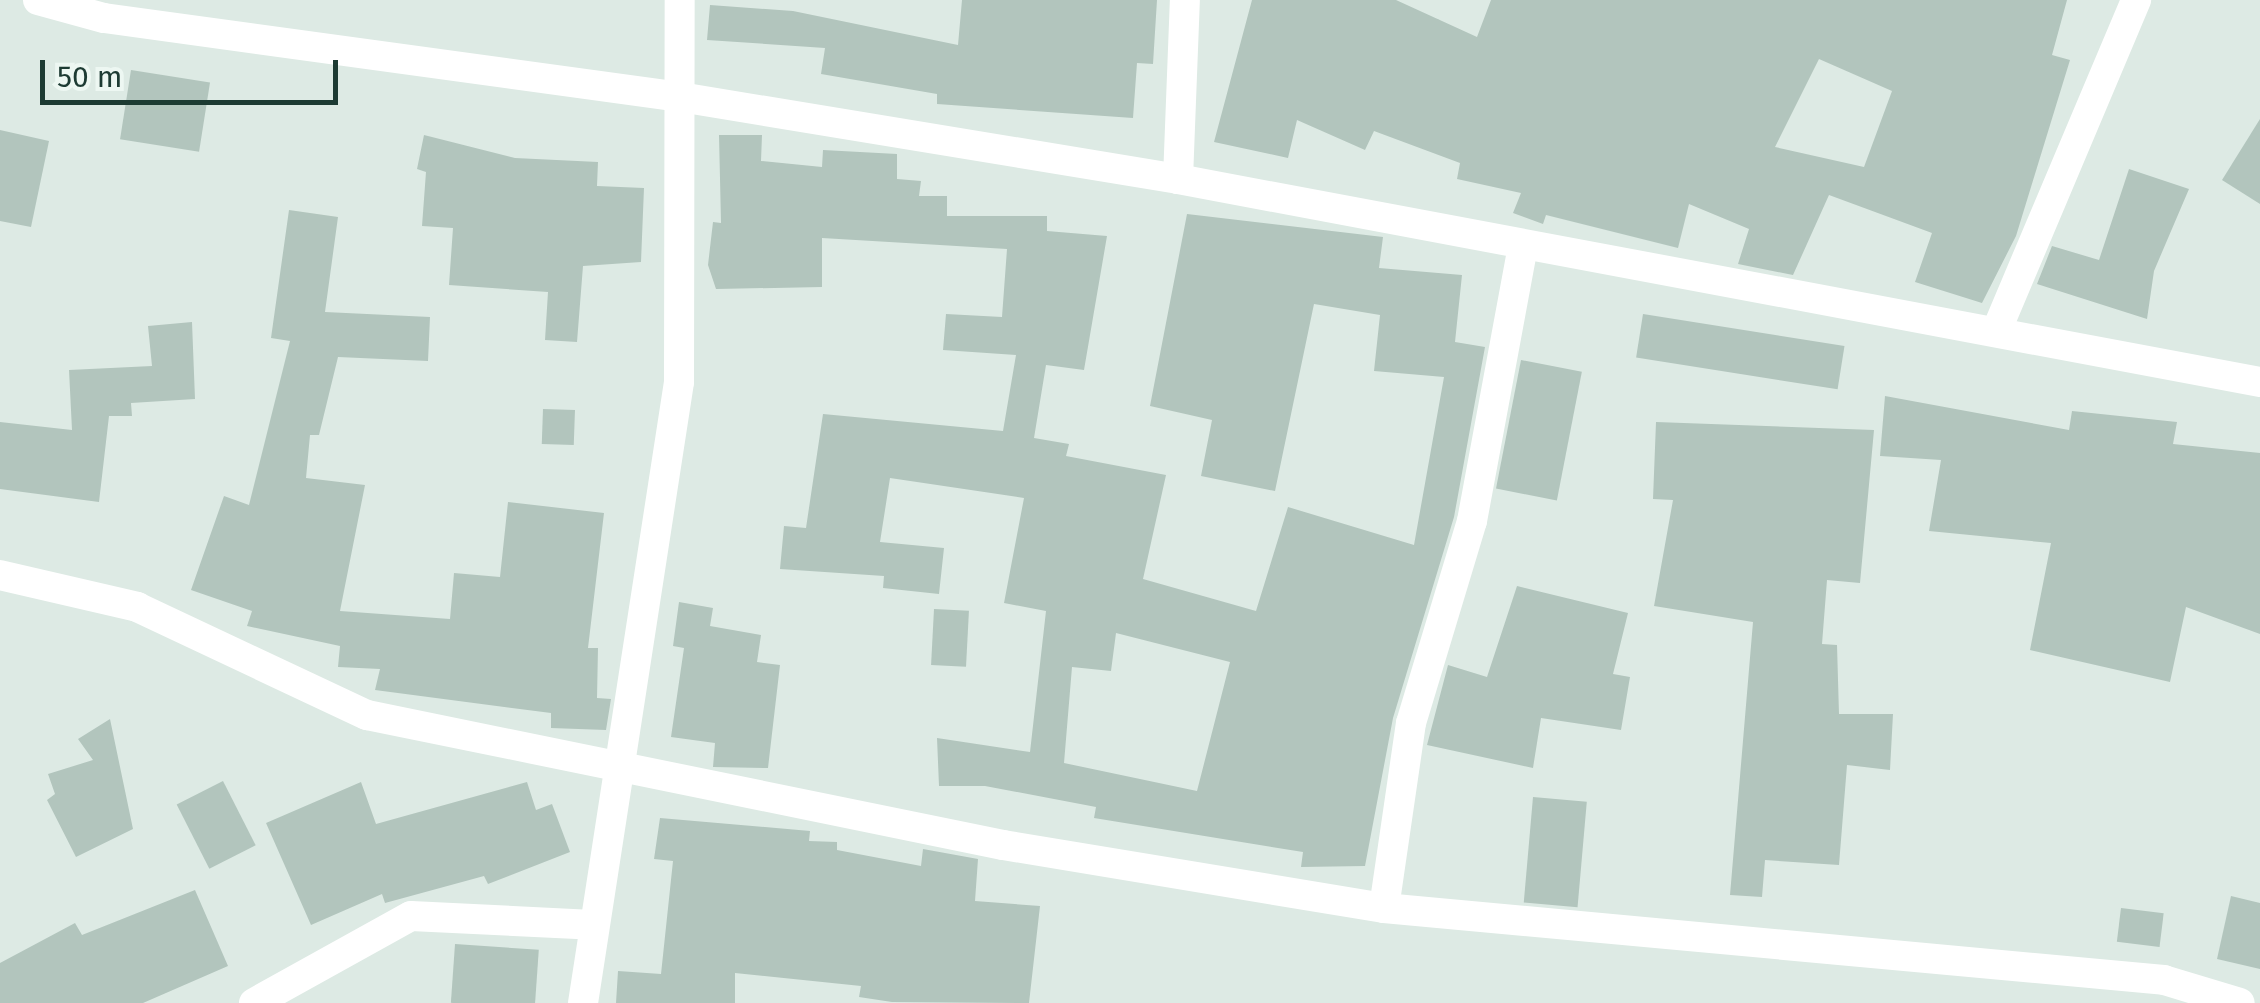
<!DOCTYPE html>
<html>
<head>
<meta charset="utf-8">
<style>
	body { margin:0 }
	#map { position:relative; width:2260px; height:1003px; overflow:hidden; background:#ddeae4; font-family:"Fira Sans",sans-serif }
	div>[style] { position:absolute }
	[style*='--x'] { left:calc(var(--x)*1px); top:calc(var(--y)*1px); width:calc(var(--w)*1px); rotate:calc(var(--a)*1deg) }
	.building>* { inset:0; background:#b2c5bd; transform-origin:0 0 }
	.minor>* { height:30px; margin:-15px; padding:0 15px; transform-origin:15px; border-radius:15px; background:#fff }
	span { translate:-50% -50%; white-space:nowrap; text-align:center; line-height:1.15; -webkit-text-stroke:8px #edf7f2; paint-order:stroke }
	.scale { position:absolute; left:40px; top:60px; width:298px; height:45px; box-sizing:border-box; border:5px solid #1d3b33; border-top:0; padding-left:12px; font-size:30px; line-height:35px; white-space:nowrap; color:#1d3b33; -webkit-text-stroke:8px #edf7f2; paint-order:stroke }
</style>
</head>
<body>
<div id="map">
	<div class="building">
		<i style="clip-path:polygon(962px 0,1157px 0,1153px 64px,1137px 63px,1133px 118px,937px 104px,937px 94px,821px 74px,825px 48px,707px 40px,710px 5px,793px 11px,958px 45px)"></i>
		<i style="clip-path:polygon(evenodd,1252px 0,1396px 0,1477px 37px,1491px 0,2067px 0,2052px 55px,2070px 60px,2016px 236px,1982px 303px,1915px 282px,1932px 233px,1829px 195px,1793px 275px,1738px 264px,1749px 229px,1689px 204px,1678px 248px,1546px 215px,1543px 224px,1513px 213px,1521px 193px,1457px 179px,1460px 163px,1374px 131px,1365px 150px,1297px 120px,1288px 158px,1214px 142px,1252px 0,1819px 59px,1892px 91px,1864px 167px,1775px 147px,1819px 59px)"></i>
		<i style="left:131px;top:70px;width:80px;height:70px;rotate:9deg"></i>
		<i style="clip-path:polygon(2260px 119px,2260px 204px,2222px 180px)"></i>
		<i style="clip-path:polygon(0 130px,49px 141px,31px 227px,0 221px)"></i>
		<i style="clip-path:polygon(424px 135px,515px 158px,598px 162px,597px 186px,644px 188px,641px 262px,583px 266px,577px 342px,545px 340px,548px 292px,449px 285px,453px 228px,422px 226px,426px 172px,417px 169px)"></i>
		<i style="clip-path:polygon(evenodd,719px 135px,762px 135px,761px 161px,822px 167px,823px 150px,897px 154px,897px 179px,921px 181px,919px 196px,947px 196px,947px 216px,1047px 216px,1047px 231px,1107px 236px,1084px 370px,1046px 365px,1034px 438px,1069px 444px,1066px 456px,1166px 475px,1143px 579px,1256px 611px,1288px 507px,1414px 545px,1444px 377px,1374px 371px,1380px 315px,1314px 304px,1275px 491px,1201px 476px,1212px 420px,1150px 406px,1187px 214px,1383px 237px,1379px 268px,1462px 275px,1455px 342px,1485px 347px,1454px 517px,1393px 718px,1365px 866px,1301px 867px,1303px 852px,1094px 818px,1096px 807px,985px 786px,939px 786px,937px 738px,1030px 752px,1046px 611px,1004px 603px,1024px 498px,890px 478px,880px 542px,944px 548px,939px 594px,883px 588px,884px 576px,780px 569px,784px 526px,806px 528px,823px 414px,1003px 431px,1016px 355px,943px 350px,946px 314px,1002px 317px,1007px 249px,822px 238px,822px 287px,716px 289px,708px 265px,713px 222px,721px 223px,719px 135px,1116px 633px,1230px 662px,1197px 791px,1064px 763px,1072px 667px,1111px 671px,1116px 633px)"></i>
		<i style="clip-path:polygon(2129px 169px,2189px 189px,2154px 271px,2147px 319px,2037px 284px,2052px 246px,2099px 260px)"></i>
		<i style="clip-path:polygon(289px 210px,338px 217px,325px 312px,430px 317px,428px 361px,338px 357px,319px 435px,310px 435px,306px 478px,365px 485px,340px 611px,450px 619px,454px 573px,500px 577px,508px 502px,604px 513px,588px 648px,598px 648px,597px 698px,611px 699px,606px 730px,551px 728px,551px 713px,375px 690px,380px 669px,338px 667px,340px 646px,247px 626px,252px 611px,191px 590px,224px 496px,249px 505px,290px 341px,271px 338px)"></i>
		<i style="left:1643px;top:314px;width:204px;height:44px;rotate:9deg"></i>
		<i style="clip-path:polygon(192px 322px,195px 399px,131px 403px,132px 416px,109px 416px,99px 502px,0 489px,0 422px,72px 430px,69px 370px,152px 366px,148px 326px)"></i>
		<i style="left:1521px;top:360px;width:62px;height:131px;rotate:11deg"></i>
		<i style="clip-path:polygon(1885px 396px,2069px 430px,2072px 411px,2177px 422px,2173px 444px,2260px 453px,2260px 634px,2186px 607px,2170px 682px,2030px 650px,2051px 543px,1929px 531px,1941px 460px,1880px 456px)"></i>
		<i style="left:543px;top:409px;width:32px;height:35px;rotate:2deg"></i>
		<i style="clip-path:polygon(1656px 422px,1874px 430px,1860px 583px,1827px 580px,1822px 644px,1837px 645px,1839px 714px,1893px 714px,1890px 770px,1847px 765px,1839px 865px,1765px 860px,1762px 897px,1730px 895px,1753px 622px,1654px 606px,1673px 500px,1653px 499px)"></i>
		<i style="clip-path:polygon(1517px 586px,1628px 613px,1613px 674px,1630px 677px,1621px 730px,1541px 718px,1533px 768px,1427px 745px,1448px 665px,1487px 677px)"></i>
		<i style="clip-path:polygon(679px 602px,713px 608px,710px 626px,761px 635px,757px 662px,780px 665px,768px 768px,713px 767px,715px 743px,671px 737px,684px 648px,673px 646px)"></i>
		<i style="left:934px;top:609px;width:35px;height:56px;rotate:3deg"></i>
		<i style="clip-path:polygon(110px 719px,133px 829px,76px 857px,47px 800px,55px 794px,48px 774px,93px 760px,78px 739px)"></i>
		<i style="left:223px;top:781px;width:72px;height:52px;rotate:63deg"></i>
		<i style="clip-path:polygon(361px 782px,376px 824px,527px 782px,536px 810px,552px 804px,570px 852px,488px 884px,484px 876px,385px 903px,382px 894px,311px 925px,266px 823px)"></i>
		<i style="left:1533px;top:797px;width:54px;height:106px;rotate:5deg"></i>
		<i style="clip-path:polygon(660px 818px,810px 831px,809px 841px,837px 842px,837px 850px,921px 866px,923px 849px,978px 859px,975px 901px,1040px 906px,1029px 1003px,892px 1002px,859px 997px,861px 986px,735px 973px,735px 1003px,616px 1003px,618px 971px,661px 974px,673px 861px,654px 859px)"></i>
		<i style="clip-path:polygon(195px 890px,228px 966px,143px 1003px,0 1003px,0 963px,75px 923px,82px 935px)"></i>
		<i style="clip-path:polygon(2231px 896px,2260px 903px,2260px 969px,2217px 959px)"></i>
		<i style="left:2121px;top:908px;width:43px;height:34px;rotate:7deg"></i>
		<i style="left:455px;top:944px;width:84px;height:59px;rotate:4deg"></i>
	</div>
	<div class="minor">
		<i style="--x:38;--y:0;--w:68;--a:15.3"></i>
		<i style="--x:104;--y:18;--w:581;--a:7.81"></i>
		<i style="--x:680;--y:97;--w:505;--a:9.35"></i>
		<i style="--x:1178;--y:179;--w:1101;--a:10.63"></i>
		<i style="--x:1178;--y:179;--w:179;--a:-87.8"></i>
		<i style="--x:1998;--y:327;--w:355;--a:-67.1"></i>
		<i style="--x:0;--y:575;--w:141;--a:13.1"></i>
		<i style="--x:137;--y:607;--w:254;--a:25.2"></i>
		<i style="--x:367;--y:715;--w:649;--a:11.55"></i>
		<i style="--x:1003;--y:845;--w:386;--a:9.4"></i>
		<i style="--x:1384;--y:908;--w:783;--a:5.27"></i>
		<i style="--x:2164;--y:980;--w:79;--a:16.8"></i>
		<i style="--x:1384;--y:908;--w:187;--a:-81.7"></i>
		<i style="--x:1411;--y:723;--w:211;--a:-73.2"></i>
		<i style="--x:1472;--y:521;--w:276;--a:-79.5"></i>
		<i style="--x:254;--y:1003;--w:179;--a:-29"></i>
		<i style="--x:411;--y:916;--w:182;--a:2.8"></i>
		<i style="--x:583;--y:1003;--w:628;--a:-81.21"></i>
		<i style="--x:679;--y:382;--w:382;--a:-89.9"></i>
	</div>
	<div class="scale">50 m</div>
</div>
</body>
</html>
